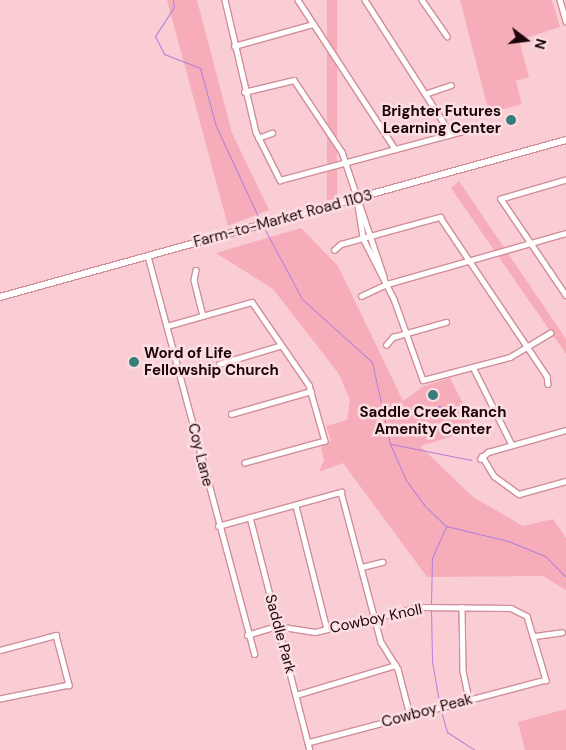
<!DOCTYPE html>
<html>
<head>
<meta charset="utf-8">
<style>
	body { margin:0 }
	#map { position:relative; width:566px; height:750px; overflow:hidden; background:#f9cdd3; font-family:"DM Sans",sans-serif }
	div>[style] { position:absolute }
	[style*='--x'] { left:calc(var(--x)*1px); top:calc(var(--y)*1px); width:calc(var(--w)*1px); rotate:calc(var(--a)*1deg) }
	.green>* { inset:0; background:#f7adb9; transform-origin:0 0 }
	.water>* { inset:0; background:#b27fdd }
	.round { border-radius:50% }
	.stream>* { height:1px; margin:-0.5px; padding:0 0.5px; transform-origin:0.5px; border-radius:0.5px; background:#b27fdd }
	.roads { filter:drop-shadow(1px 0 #d18d98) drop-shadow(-1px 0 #d18d98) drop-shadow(0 1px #d18d98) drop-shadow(0 -1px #d18d98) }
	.minor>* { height:4.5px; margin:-2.25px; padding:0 2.25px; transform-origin:2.25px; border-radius:2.25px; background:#fff }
	.secondary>* { height:6px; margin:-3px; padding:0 3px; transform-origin:3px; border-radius:3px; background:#fff }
	.dots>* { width:14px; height:14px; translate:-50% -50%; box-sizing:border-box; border:2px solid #fcdee2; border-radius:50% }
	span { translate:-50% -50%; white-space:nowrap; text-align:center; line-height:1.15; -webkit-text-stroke:5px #fcdee2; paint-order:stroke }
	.poi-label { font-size:15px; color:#1c050a; font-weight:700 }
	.right { translate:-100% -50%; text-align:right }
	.left { translate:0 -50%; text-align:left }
	.street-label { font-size:15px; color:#1c050a }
	.north { position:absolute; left:501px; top:15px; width:50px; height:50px; -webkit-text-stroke:4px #fcdee2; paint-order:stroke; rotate:105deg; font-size:14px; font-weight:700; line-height:20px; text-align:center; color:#1c050a }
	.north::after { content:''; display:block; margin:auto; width:18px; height:22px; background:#1c050a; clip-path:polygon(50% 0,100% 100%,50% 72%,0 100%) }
</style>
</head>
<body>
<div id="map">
	<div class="green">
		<i style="clip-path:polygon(167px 0,197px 0,232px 133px,269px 210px,228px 226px)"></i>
		<i style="left:327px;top:0;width:10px;height:200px"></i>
		<i style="clip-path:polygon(460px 0,552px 0,560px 27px,519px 40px,529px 77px,516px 81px,522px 104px,489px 113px)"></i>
		<i style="clip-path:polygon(459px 181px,566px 339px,566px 354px,451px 188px)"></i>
		<i style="clip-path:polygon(301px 228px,338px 266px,403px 401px,424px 386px,450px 378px,476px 429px,420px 446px,473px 497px,523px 526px,553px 519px,566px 538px,566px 590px,543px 576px,427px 577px,343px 463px,319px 472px,324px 460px,321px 447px,331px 441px,326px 426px,347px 420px,350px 400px,339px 374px,273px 289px,216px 253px)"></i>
		<i style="clip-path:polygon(566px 709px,566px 750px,525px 750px,518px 722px)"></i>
	</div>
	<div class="water">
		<i class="round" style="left:434px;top:406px;width:12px;height:12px"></i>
	</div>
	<div class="stream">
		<i style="--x:173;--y:0;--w:7;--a:82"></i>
		<i style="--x:174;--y:7;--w:35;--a:123"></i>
		<i style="--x:155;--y:36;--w:20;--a:63"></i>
		<i style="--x:164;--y:54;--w:39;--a:21"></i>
		<i style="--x:200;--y:68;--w:60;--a:74.6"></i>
		<i style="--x:216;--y:126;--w:105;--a:65.1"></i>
		<i style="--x:264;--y:228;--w:81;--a:61.8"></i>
		<i style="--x:302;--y:299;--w:94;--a:42"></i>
		<i style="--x:372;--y:362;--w:84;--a:77.6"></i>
		<i style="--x:390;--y:444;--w:39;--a:66"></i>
		<i style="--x:406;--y:480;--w:32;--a:54"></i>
		<i style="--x:425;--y:506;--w:29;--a:44"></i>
		<i style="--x:446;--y:526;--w:64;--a:13.6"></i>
		<i style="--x:508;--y:541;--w:40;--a:22"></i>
		<i style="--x:545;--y:556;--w:30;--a:45"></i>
		<i style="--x:391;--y:444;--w:82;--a:11.3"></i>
		<i style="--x:431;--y:604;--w:46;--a:-88.8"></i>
		<i style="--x:432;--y:558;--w:35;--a:-66"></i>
		<i style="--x:431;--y:608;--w:53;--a:88.9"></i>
		<i style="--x:432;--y:661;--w:42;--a:80.3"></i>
		<i style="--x:441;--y:711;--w:22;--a:74"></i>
		<i style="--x:447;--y:732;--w:33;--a:33"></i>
	</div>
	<div class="roads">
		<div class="minor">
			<i style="--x:225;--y:0;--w:136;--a:76.8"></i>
			<i style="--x:256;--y:132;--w:54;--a:63.4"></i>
			<i style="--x:280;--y:180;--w:209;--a:-15"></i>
			<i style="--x:298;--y:0;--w:178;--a:56.9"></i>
			<i style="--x:365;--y:0;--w:159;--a:57.3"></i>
			<i style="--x:422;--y:0;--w:44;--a:55.2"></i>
			<i style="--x:560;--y:0;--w:22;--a:74"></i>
			<i style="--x:234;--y:46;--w:82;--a:-15.6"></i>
			<i style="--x:244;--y:92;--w:51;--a:-13.5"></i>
			<i style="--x:294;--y:80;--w:87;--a:56.3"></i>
			<i style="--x:342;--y:152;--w:132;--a:71.4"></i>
			<i style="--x:428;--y:93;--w:24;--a:-19"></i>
			<i style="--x:258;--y:138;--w:15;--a:-20"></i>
			<i style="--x:566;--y:180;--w:68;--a:163.7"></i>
			<i style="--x:501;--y:199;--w:116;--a:55.9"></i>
			<i style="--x:357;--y:199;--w:39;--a:81"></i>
			<i style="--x:363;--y:238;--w:68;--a:63.1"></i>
			<i style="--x:394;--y:299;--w:86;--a:70.3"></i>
			<i style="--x:423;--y:380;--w:90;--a:-14.8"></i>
			<i style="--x:510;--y:357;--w:47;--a:-31"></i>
			<i style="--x:334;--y:250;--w:9;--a:-41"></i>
			<i style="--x:341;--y:244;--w:103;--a:-15.3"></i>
			<i style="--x:440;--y:217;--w:192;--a:56.1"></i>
			<i style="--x:547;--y:376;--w:8;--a:83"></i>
			<i style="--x:148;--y:256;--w:412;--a:75"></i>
			<i style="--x:196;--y:270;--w:10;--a:101"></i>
			<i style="--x:194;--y:280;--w:37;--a:76"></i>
			<i style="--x:361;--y:296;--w:29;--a:-25"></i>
			<i style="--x:387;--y:284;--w:186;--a:-15.9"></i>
			<i style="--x:167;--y:326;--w:88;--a:-15.8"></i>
			<i style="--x:252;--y:302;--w:101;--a:55.5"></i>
			<i style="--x:309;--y:385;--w:58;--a:74.1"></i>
			<i style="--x:325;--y:441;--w:83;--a:164.6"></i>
			<i style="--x:386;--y:345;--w:11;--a:-49"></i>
			<i style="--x:393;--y:337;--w:55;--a:-15.8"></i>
			<i style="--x:219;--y:364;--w:63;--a:-16.7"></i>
			<i style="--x:473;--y:367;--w:87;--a:63.4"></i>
			<i style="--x:231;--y:414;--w:83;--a:-16"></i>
			<i style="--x:482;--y:456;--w:23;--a:59"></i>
			<i style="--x:494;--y:476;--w:31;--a:36"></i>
			<i style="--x:519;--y:494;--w:49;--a:-15.5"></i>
			<i style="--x:480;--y:459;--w:11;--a:-41"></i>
			<i style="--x:488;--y:452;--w:81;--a:-15.8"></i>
			<i style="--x:296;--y:506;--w:127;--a:75.9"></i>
			<i style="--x:250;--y:517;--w:241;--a:75.6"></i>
			<i style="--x:218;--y:526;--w:128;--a:-15.5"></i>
			<i style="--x:341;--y:492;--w:155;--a:75.1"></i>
			<i style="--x:381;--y:642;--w:32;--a:58"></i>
			<i style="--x:398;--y:669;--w:48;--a:75.4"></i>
			<i style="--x:362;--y:567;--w:21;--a:-14"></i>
			<i style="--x:462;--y:607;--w:64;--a:89.1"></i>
			<i style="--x:463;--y:671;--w:30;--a:78"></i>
			<i style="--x:247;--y:635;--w:31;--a:-17"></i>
			<i style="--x:277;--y:626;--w:38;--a:9"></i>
			<i style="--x:315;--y:632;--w:107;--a:-13.5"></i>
			<i style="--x:419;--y:607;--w:92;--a:0.6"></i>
			<i style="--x:511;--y:608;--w:18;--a:27"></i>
			<i style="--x:527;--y:616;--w:67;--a:73.5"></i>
			<i style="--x:546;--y:680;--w:246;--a:165.2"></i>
			<i style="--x:535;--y:636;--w:27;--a:-8"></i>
			<i style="--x:0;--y:650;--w:58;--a:-15"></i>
			<i style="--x:56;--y:635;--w:52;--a:75.4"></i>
			<i style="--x:69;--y:685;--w:70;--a:168.5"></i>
			<i style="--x:296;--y:695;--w:104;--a:-16.7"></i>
		</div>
		<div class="secondary">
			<i style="--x:0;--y:297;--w:587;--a:-15.5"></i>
		</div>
	</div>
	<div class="dots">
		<i style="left:511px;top:120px;background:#367e78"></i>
		<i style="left:134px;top:362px;background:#367e78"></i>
		<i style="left:433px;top:395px;background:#367e78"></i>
	</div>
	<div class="poi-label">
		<span class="right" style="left:501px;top:120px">Brighter Futures<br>Learning Center</span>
		<span class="left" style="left:144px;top:362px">Word of Life<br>Fellowship Church</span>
		<span style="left:433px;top:421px">Saddle Creek Ranch<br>Amenity Center</span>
	</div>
	<div class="street-label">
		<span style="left:283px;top:219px;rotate:-15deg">Farm-to-Market Road 1103</span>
		<span style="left:200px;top:455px;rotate:76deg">Coy Lane</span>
		<span style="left:376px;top:619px;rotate:-12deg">Cowboy Knoll</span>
		<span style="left:280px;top:634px;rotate:75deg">Saddle Park</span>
		<span style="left:427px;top:711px;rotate:-15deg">Cowboy Peak</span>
	</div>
	<div class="north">N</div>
</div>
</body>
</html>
